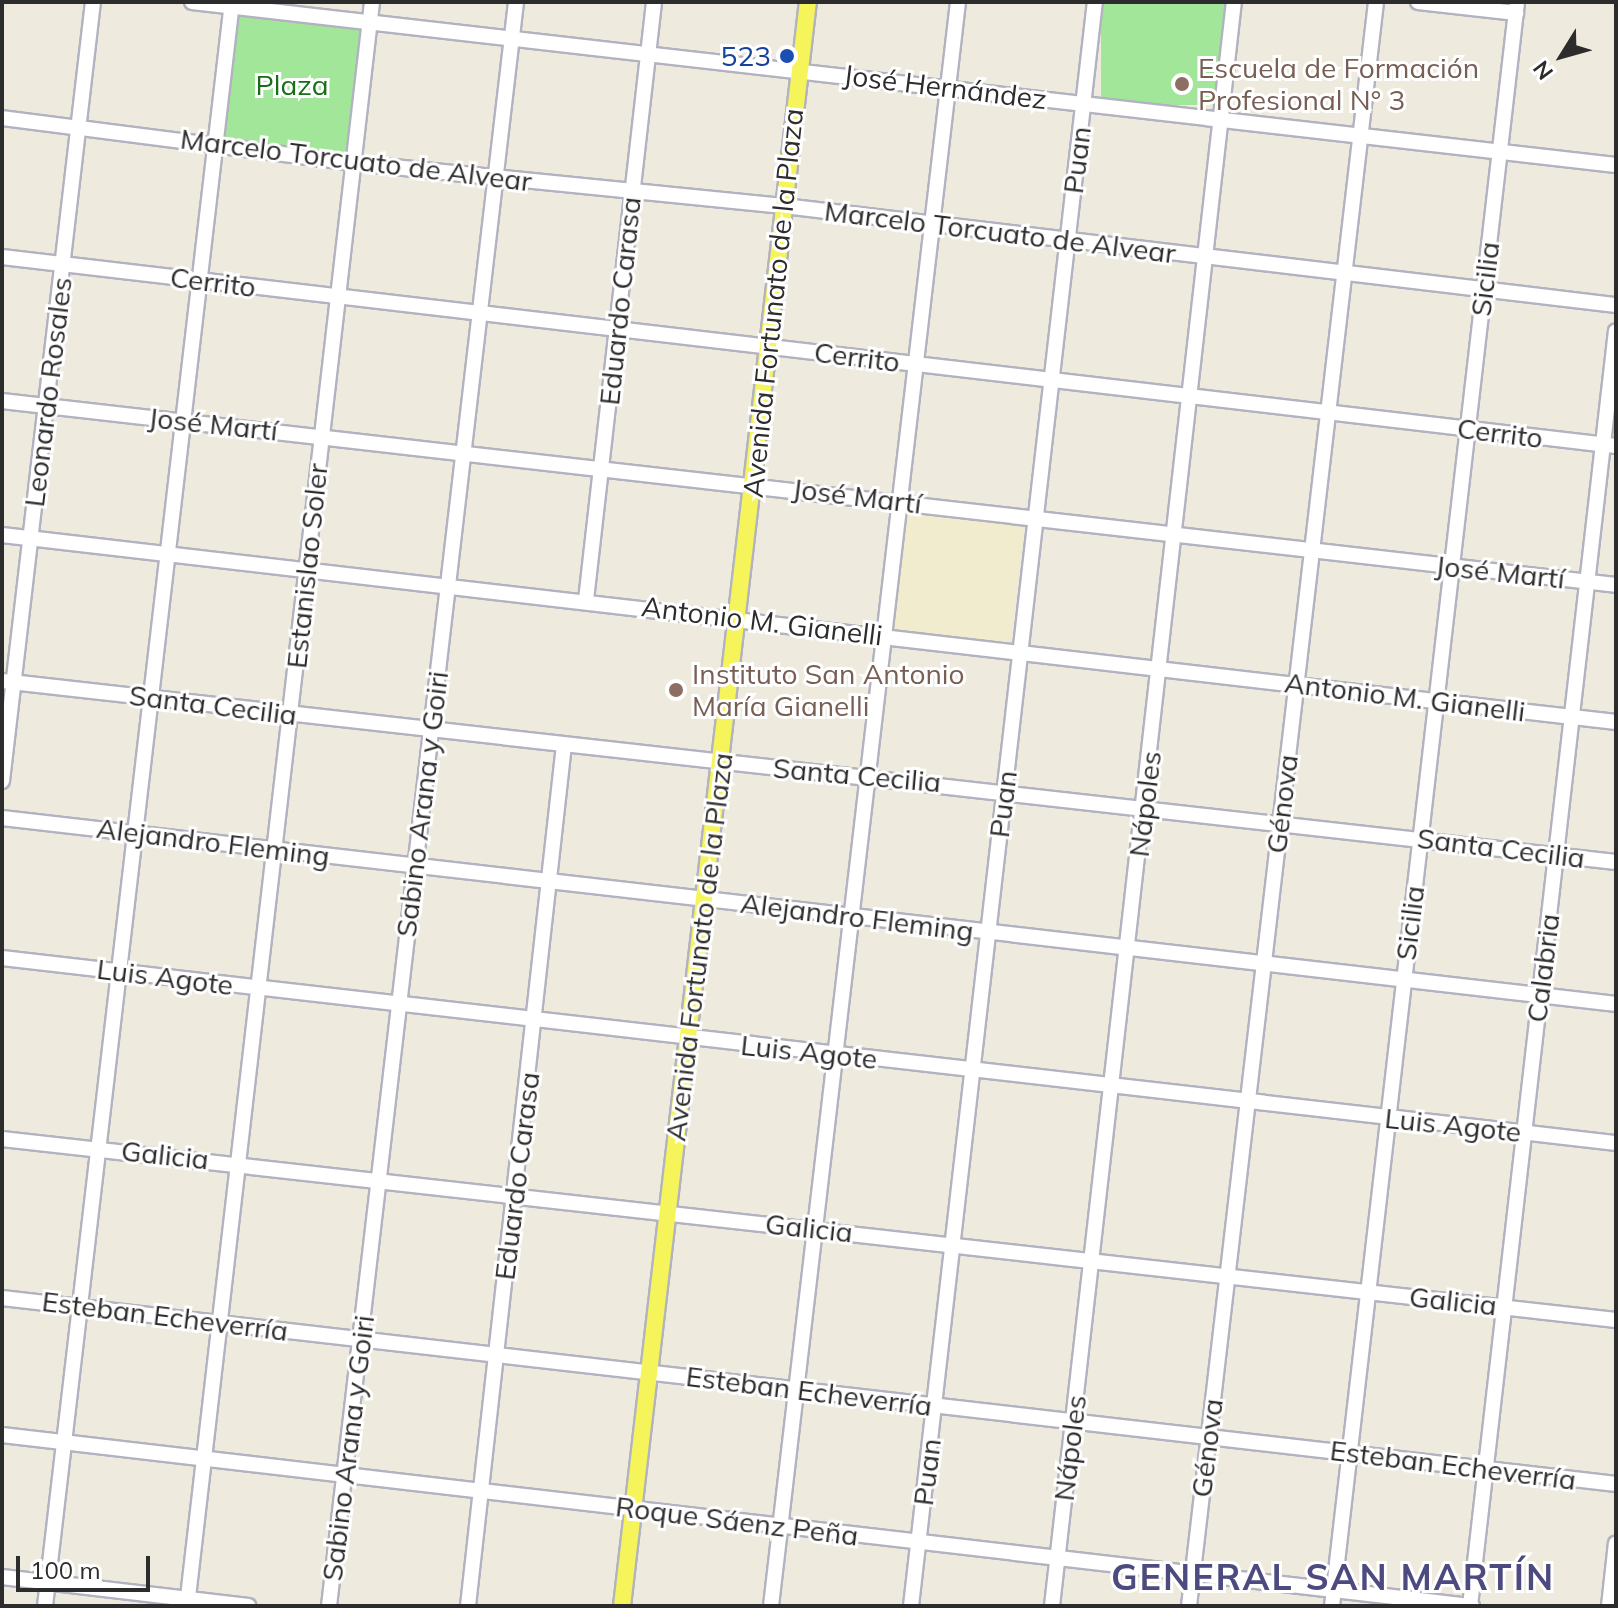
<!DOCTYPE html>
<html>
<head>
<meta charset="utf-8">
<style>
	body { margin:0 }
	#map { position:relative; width:1618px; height:1608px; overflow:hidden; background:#eeeade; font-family:Mulish,sans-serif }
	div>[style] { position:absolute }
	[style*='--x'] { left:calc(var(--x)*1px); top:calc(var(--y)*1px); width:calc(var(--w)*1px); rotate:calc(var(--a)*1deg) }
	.education>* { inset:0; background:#f0eccd; transform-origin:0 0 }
	.green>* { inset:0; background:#a2e699; transform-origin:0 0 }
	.roads { filter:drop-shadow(2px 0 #b2b2c0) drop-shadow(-2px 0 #b2b2c0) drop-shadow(0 2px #b2b2c0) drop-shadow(0 -2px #b2b2c0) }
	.minor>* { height:14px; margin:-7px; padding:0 7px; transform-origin:7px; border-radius:7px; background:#fff }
	.major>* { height:16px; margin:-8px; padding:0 8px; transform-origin:8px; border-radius:8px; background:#f5f45b }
	.dots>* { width:22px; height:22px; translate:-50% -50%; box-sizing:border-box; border:4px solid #fff; border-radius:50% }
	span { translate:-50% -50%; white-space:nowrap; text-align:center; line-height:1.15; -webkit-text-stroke:6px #fff; paint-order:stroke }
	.transit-label { font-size:28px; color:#164399 }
	.right { translate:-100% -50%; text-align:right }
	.education-label { font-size:28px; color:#785e54 }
	.left { translate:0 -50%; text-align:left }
	.park-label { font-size:28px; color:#186d19 }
	.street-label { font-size:28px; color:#2c2c2c }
	.district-label { font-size:36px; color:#4c4a7f; font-weight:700; letter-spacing:2px }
	.frame { position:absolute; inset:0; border:4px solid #2c2c2c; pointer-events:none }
	.north { position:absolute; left:1522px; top:16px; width:80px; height:80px; -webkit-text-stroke:6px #fff; paint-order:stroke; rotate:233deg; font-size:22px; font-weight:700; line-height:32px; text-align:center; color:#2c2c2c }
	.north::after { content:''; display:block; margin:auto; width:28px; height:36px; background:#2c2c2c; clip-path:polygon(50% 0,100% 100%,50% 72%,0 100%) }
	.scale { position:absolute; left:16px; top:1556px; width:134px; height:36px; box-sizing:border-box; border:4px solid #2c2c2c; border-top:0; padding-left:10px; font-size:24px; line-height:28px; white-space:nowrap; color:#2c2c2c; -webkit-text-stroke:6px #fff; paint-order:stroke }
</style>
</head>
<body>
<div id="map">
	<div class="education">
		<i style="left:899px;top:510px;width:126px;height:122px;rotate:7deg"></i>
	</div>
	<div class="green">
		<i style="left:1101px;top:2px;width:127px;height:103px"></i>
		<i style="left:231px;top:7px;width:140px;height:138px;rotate:5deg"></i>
	</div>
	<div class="roads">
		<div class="minor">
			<i style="--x:192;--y:2;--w:1433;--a:6.53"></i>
			<i style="--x:1418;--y:2;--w:99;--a:6.4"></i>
			<i style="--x:2;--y:118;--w:354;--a:7.3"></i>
			<i style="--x:353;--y:163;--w:433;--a:5.7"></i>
			<i style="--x:784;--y:206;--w:838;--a:6.79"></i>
			<i style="--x:2;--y:257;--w:1625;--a:6.68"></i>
			<i style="--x:2;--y:401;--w:1624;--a:6.5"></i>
			<i style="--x:2;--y:535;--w:1625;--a:6.61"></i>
			<i style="--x:586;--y:600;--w:602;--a:-83.51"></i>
			<i style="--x:2;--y:681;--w:1624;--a:6.4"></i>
			<i style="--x:2;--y:781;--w:784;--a:-83.34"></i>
			<i style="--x:2;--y:818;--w:1625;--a:6.57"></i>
			<i style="--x:2;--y:958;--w:1625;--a:6.54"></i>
			<i style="--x:2;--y:1139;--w:1624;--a:6.4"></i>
			<i style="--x:2;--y:1298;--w:1625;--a:6.57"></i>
			<i style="--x:2;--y:1435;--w:1480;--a:6.64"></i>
			<i style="--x:2;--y:1577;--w:248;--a:6.7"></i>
			<i style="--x:45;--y:1606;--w:1615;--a:-83.35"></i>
			<i style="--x:187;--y:1606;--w:1615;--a:-83.42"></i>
			<i style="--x:329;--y:1606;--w:1615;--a:-83.35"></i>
			<i style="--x:468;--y:1606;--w:866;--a:-83.64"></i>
			<i style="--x:771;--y:1606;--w:1615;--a:-83.35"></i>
			<i style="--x:911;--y:1606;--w:1615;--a:-83.46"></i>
			<i style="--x:1052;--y:1606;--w:1614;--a:-83.53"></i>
			<i style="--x:1189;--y:1606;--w:1615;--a:-83.35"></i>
			<i style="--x:1332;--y:1606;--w:1615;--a:-83.42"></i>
			<i style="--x:1470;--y:1606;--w:1283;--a:-83.47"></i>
			<i style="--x:1609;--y:1606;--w:63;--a:-83.7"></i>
		</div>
		<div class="major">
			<i style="--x:622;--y:1606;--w:1615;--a:-83.39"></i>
		</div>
	</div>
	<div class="dots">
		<i style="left:787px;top:56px;background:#1a4fb4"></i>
		<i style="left:1182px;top:84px;background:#8d6e63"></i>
		<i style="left:676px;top:690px;background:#8d6e63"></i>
	</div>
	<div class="transit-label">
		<span class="right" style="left:771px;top:56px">523</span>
	</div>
	<div class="education-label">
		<span class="left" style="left:1198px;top:84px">Escuela de Formación<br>Profesional N° 3</span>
		<span class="left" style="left:692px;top:690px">Instituto San Antonio<br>María Gianelli</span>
	</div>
	<div class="park-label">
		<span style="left:292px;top:85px">Plaza</span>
	</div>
	<div class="street-label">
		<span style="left:945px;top:87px;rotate:7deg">José Hernández</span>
		<span style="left:356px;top:160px;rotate:7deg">Marcelo Torcuato de Alvear</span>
		<span style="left:1077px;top:160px;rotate:-83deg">Puan</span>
		<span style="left:1000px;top:232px;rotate:7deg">Marcelo Torcuato de Alvear</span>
		<span style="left:1485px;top:279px;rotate:-83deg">Sicilia</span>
		<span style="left:213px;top:282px;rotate:7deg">Cerrito</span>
		<span style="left:620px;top:301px;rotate:-84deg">Eduardo Carasa</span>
		<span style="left:773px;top:303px;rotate:-84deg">Avenida Fortunato de la Plaza</span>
		<span style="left:857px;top:357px;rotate:7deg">Cerrito</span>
		<span style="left:48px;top:392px;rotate:-83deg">Leonardo Rosales</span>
		<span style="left:213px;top:424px;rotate:6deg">José Martí</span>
		<span style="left:1500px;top:433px;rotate:7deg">Cerrito</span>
		<span style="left:857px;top:496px;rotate:7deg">José Martí</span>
		<span style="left:307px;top:566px;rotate:-84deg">Estanislao Soler</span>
		<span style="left:1500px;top:572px;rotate:6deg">José Martí</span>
		<span style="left:762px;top:621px;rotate:7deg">Antonio M. Gianelli</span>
		<span style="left:1405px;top:697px;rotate:7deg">Antonio M. Gianelli</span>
		<span style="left:213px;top:705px;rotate:7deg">Santa Cecilia</span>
		<span style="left:857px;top:775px;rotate:5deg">Santa Cecilia</span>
		<span style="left:422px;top:804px;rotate:-83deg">Sabino Arana y Goiri</span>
		<span style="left:1003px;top:804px;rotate:-83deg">Puan</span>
		<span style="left:1145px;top:804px;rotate:-83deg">Nápoles</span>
		<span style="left:1282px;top:804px;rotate:-83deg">Génova</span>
		<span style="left:213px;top:842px;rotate:7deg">Alejandro Fleming</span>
		<span style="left:1501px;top:848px;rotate:7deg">Santa Cecilia</span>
		<span style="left:857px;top:917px;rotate:7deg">Alejandro Fleming</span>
		<span style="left:1410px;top:923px;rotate:-83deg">Sicilia</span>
		<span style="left:699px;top:947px;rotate:-83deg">Avenida Fortunato de la Plaza</span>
		<span style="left:1543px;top:968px;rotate:-83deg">Calabria</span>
		<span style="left:165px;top:977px;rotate:7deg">Luis Agote</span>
		<span style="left:809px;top:1052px;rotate:6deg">Luis Agote</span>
		<span style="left:1453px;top:1125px;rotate:6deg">Luis Agote</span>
		<span style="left:165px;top:1155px;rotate:6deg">Galicia</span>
		<span style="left:517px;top:1176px;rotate:-83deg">Eduardo Carasa</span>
		<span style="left:809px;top:1228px;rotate:6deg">Galicia</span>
		<span style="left:1453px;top:1301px;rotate:6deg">Galicia</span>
		<span style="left:165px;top:1316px;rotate:7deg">Esteban Echeverría</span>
		<span style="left:809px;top:1391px;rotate:7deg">Esteban Echeverría</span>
		<span style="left:348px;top:1448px;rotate:-83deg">Sabino Arana y Goiri</span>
		<span style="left:1070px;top:1448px;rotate:-83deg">Nápoles</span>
		<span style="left:1207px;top:1448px;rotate:-83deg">Génova</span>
		<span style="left:1453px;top:1465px;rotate:7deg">Esteban Echeverría</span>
		<span style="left:927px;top:1472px;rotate:-83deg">Puan</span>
		<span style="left:737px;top:1521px;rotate:7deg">Roque Sáenz Peña</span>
	</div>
	<div class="district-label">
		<span style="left:1333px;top:1577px">GENERAL SAN MARTÍN</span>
	</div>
	<div class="frame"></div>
	<div class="north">N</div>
	<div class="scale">100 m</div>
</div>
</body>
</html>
